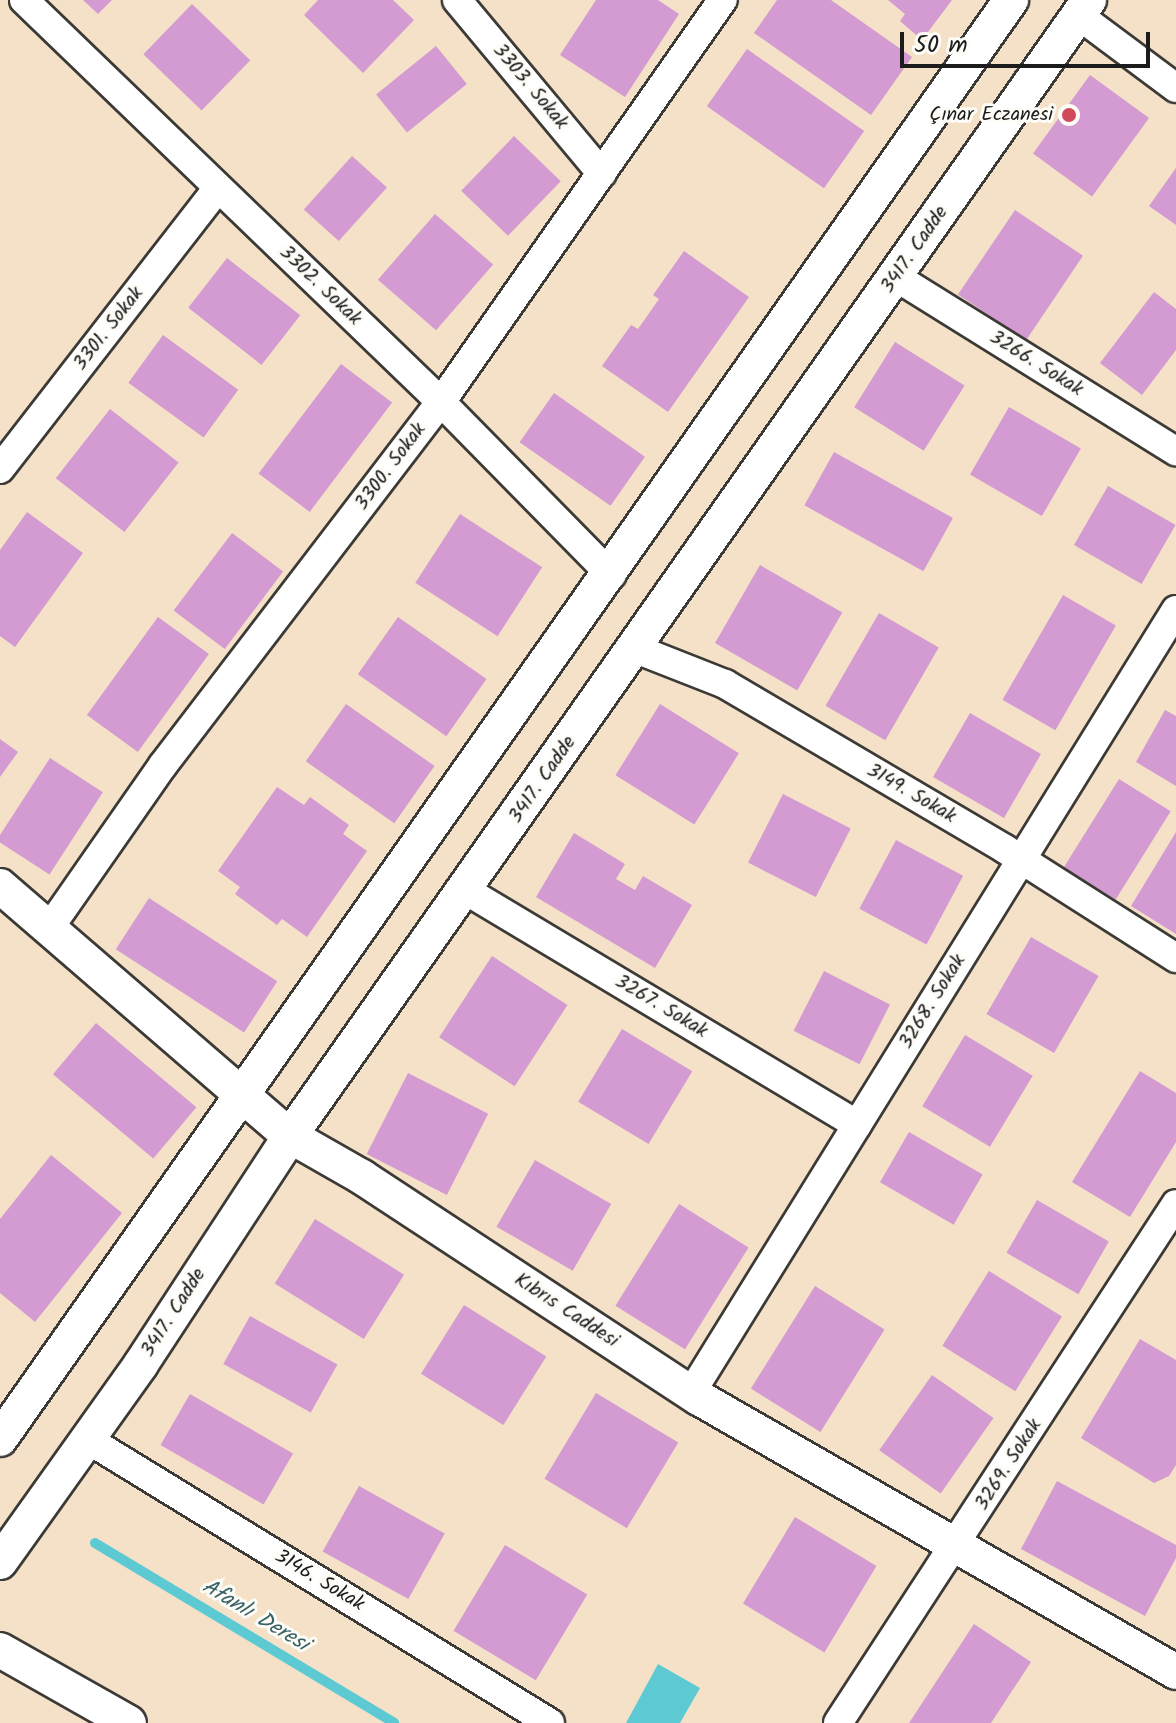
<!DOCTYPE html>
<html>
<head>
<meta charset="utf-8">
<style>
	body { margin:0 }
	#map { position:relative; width:1176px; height:1723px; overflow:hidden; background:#f4e1c7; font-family:Kalam,sans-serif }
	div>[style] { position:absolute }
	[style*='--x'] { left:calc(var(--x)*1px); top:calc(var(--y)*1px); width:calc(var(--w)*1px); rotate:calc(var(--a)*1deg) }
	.water>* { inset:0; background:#5dcad3 }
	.stream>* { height:10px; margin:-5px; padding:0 5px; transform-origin:5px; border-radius:5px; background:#5dcad3 }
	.building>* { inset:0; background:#d39bd2; transform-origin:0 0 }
	.roads { filter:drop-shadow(2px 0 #3c3a36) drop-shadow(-2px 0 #3c3a36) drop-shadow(0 2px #3c3a36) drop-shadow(0 -2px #3c3a36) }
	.minor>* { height:28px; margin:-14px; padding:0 14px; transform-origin:14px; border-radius:14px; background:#fff }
	.tertiary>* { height:34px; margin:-17px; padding:0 17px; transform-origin:17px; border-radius:17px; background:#fff }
	.dots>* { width:22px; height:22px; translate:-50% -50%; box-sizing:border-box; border:4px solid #fdfcf7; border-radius:50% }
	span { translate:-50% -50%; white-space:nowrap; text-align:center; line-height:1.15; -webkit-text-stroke:6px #fdfcf7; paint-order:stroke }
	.street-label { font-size:20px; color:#1c1c1c }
	.poi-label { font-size:20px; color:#1c1c1c }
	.right { translate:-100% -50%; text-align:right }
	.water-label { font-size:22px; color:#366265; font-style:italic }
	.scale { position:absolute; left:900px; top:32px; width:250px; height:36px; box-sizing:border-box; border:4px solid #1c1c1c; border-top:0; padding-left:10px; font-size:24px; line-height:28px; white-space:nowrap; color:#1c1c1c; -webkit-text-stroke:6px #fdfcf7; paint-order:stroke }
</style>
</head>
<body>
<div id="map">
	<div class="water">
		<i style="clip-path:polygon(658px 1664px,700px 1688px,680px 1723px,626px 1723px)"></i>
	</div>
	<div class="stream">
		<i style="--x:95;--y:1543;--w:349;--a:31"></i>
	</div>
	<div class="building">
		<i style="clip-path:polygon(83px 0,112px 0,98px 14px)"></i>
		<i style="clip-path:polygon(318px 0,393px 0,414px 20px,363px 73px,304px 15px)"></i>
		<i style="clip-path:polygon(596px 0,658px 0,679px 14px,625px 97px,560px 55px)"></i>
		<i style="clip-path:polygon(777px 0,831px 0,912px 57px,871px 115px,754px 33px)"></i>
		<i style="clip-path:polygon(888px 0,952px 0,922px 40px,900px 21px,905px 14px)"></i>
		<i style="left:192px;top:4px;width:81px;height:70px;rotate:44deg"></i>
		<i style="left:436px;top:46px;width:49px;height:77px;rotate:51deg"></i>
		<i style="left:747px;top:49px;width:143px;height:70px;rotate:35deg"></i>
		<i style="left:1090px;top:75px;width:73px;height:97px;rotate:36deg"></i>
		<i style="left:514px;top:136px;width:65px;height:76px;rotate:44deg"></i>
		<i style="left:352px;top:156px;width:47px;height:72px;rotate:42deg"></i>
		<i style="clip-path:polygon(1176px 168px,1176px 225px,1149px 206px)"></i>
		<i style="left:1015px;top:210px;width:82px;height:102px;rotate:34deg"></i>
		<i style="left:435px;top:214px;width:77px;height:87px;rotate:41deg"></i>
		<i style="clip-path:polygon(684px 251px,749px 297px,668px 412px,602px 366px,631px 325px,638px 329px,659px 299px,653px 295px)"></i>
		<i style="left:227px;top:258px;width:93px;height:63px;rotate:38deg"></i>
		<i style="clip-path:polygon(1154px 292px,1176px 309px,1176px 350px,1142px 395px,1100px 363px)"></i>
		<i style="left:163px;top:335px;width:93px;height:59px;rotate:36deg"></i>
		<i style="left:895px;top:342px;width:82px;height:77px;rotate:32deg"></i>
		<i style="left:341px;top:364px;width:64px;height:137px;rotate:37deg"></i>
		<i style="left:554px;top:393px;width:111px;height:60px;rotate:35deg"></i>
		<i style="left:1009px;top:407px;width:83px;height:78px;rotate:30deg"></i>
		<i style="left:110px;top:409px;width:87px;height:88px;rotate:38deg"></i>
		<i style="left:834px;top:452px;width:136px;height:61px;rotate:29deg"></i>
		<i style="left:1108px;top:486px;width:78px;height:68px;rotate:30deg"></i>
		<i style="clip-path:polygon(27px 512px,83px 553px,15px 647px,0 636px,0 550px)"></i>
		<i style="left:460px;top:514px;width:98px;height:82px;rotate:33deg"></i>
		<i style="left:232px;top:533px;width:64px;height:97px;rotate:37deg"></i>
		<i style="left:760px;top:565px;width:95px;height:90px;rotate:30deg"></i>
		<i style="left:1063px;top:595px;width:61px;height:121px;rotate:30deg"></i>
		<i style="left:879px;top:613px;width:69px;height:107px;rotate:30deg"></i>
		<i style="left:158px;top:617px;width:63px;height:121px;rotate:36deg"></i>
		<i style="left:398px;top:617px;width:108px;height:70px;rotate:35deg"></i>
		<i style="left:346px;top:704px;width:108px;height:70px;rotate:35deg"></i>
		<i style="left:660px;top:704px;width:93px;height:84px;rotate:32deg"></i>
		<i style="clip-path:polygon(1165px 710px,1176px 716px,1176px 786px,1136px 762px)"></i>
		<i style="left:970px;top:713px;width:82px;height:74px;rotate:30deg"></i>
		<i style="clip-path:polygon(0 739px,18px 752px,0 777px)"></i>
		<i style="left:50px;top:758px;width:63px;height:98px;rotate:33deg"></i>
		<i style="left:1119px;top:779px;width:61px;height:104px;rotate:32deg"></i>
		<i style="clip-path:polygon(277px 787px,304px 805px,310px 797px,349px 825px,343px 834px,367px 851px,307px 937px,282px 919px,277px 925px,235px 894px,240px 887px,218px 871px)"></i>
		<i style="left:783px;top:794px;width:76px;height:77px;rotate:27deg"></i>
		<i style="clip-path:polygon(1176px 832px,1176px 934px,1131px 906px)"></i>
		<i style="clip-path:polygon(574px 833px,625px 864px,616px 879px,635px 890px,643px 876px,692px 905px,655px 968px,536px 897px)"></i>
		<i style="left:896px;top:840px;width:76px;height:78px;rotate:28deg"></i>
		<i style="left:149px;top:898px;width:153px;height:61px;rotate:33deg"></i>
		<i style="left:1031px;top:937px;width:78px;height:89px;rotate:30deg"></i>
		<i style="left:492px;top:956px;width:90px;height:97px;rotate:33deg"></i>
		<i style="left:824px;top:971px;width:74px;height:67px;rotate:27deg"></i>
		<i style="left:96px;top:1023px;width:131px;height:67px;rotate:40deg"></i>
		<i style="left:622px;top:1029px;width:82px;height:85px;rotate:31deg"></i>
		<i style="left:965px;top:1035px;width:79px;height:83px;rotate:31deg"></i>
		<i style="clip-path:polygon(1140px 1071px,1176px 1093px,1176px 1142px,1130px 1217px,1072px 1182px)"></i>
		<i style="left:408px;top:1073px;width:90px;height:91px;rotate:27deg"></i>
		<i style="left:909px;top:1132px;width:85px;height:58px;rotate:30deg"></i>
		<i style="clip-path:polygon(51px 1155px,122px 1213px,35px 1322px,0 1293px,0 1219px)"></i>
		<i style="left:535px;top:1160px;width:88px;height:77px;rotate:30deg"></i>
		<i style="left:1037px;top:1200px;width:83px;height:61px;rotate:30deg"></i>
		<i style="left:679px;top:1204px;width:82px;height:120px;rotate:32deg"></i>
		<i style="left:315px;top:1219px;width:105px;height:76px;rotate:32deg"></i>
		<i style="left:989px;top:1271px;width:86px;height:88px;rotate:32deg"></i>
		<i style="left:815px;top:1286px;width:82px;height:121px;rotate:32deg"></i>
		<i style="left:464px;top:1305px;width:97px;height:81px;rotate:32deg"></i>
		<i style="left:250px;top:1316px;width:100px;height:55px;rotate:29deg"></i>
		<i style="clip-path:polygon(1140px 1339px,1176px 1360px,1176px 1465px,1169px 1476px,1154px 1483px,1081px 1438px)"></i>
		<i style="left:932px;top:1375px;width:75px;height:92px;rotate:35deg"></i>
		<i style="left:596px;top:1393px;width:96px;height:100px;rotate:31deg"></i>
		<i style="left:190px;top:1394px;width:119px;height:59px;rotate:30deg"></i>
		<i style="clip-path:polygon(1057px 1481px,1176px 1545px,1176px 1558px,1145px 1616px,1021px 1549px)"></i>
		<i style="left:359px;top:1486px;width:98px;height:75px;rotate:29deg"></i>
		<i style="left:795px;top:1517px;width:95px;height:101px;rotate:31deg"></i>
		<i style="left:505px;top:1545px;width:96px;height:100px;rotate:31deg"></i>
		<i style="clip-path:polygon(974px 1624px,1031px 1662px,991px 1723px,909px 1723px)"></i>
	</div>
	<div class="roads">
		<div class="minor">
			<i style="--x:24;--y:0;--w:579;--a:43.95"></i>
			<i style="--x:441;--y:402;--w:243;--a:45.5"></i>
			<i style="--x:457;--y:0;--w:226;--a:50.2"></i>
			<i style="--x:1078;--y:15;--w:122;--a:36.7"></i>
			<i style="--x:896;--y:277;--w:330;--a:31.9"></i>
			<i style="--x:0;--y:469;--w:356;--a:-52.2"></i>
			<i style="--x:636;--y:649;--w:96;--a:21.5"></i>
			<i style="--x:725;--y:684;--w:325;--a:30.5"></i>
			<i style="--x:1005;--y:849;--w:203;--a:32.5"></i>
			<i style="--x:465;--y:890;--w:457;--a:30.9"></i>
			<i style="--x:50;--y:927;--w:198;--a:-55.1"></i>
			<i style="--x:163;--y:765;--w:457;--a:-52.6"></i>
			<i style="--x:441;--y:402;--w:491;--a:-55"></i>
			<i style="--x:691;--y:1393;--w:921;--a:-58.23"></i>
			<i style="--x:87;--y:1439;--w:543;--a:31.52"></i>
			<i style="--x:838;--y:1723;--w:619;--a:-56.93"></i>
		</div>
		<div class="tertiary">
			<i style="--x:0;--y:886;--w:383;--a:40.8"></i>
			<i style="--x:290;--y:1136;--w:83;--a:29.7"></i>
			<i style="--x:362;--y:1177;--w:403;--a:33.3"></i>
			<i style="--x:699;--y:1398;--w:550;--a:29.87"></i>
			<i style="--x:0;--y:1439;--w:1759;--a:-54.91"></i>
			<i style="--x:0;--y:1562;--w:243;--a:-54.5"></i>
			<i style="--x:141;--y:1364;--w:272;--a:-56.8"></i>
			<i style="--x:290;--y:1136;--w:1389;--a:-54.88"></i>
			<i style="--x:0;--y:1650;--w:148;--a:29.5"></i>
		</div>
	</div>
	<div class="dots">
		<i style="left:1069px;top:115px;background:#d1495b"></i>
	</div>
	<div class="street-label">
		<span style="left:530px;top:87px;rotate:50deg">3303. Sokak</span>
		<span style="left:915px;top:250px;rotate:-55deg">3417. Cadde</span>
		<span style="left:320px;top:286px;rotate:44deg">3302. Sokak</span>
		<span style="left:109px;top:329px;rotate:-52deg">3301. Sokak</span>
		<span style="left:1036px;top:364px;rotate:32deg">3266. Sokak</span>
		<span style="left:391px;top:467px;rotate:-53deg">3300. Sokak</span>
		<span style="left:543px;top:780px;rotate:-55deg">3417. Cadde</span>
		<span style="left:911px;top:794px;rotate:30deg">3149. Sokak</span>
		<span style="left:933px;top:1002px;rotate:-58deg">3268. Sokak</span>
		<span style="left:661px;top:1007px;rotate:31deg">3267. Sokak</span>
		<span style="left:566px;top:1311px;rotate:33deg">Kıbrıs Caddesi</span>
		<span style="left:174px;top:1313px;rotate:-57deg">3417. Cadde</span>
		<span style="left:1009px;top:1465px;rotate:-57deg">3269. Sokak</span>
		<span style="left:319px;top:1581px;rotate:31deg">3146. Sokak</span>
	</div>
	<div class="poi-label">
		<span class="right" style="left:1053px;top:115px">Çınar Eczanesi</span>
	</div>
	<div class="water-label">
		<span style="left:255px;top:1616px;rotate:31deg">Afanlı Deresi</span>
	</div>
	<div class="scale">50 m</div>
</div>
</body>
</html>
